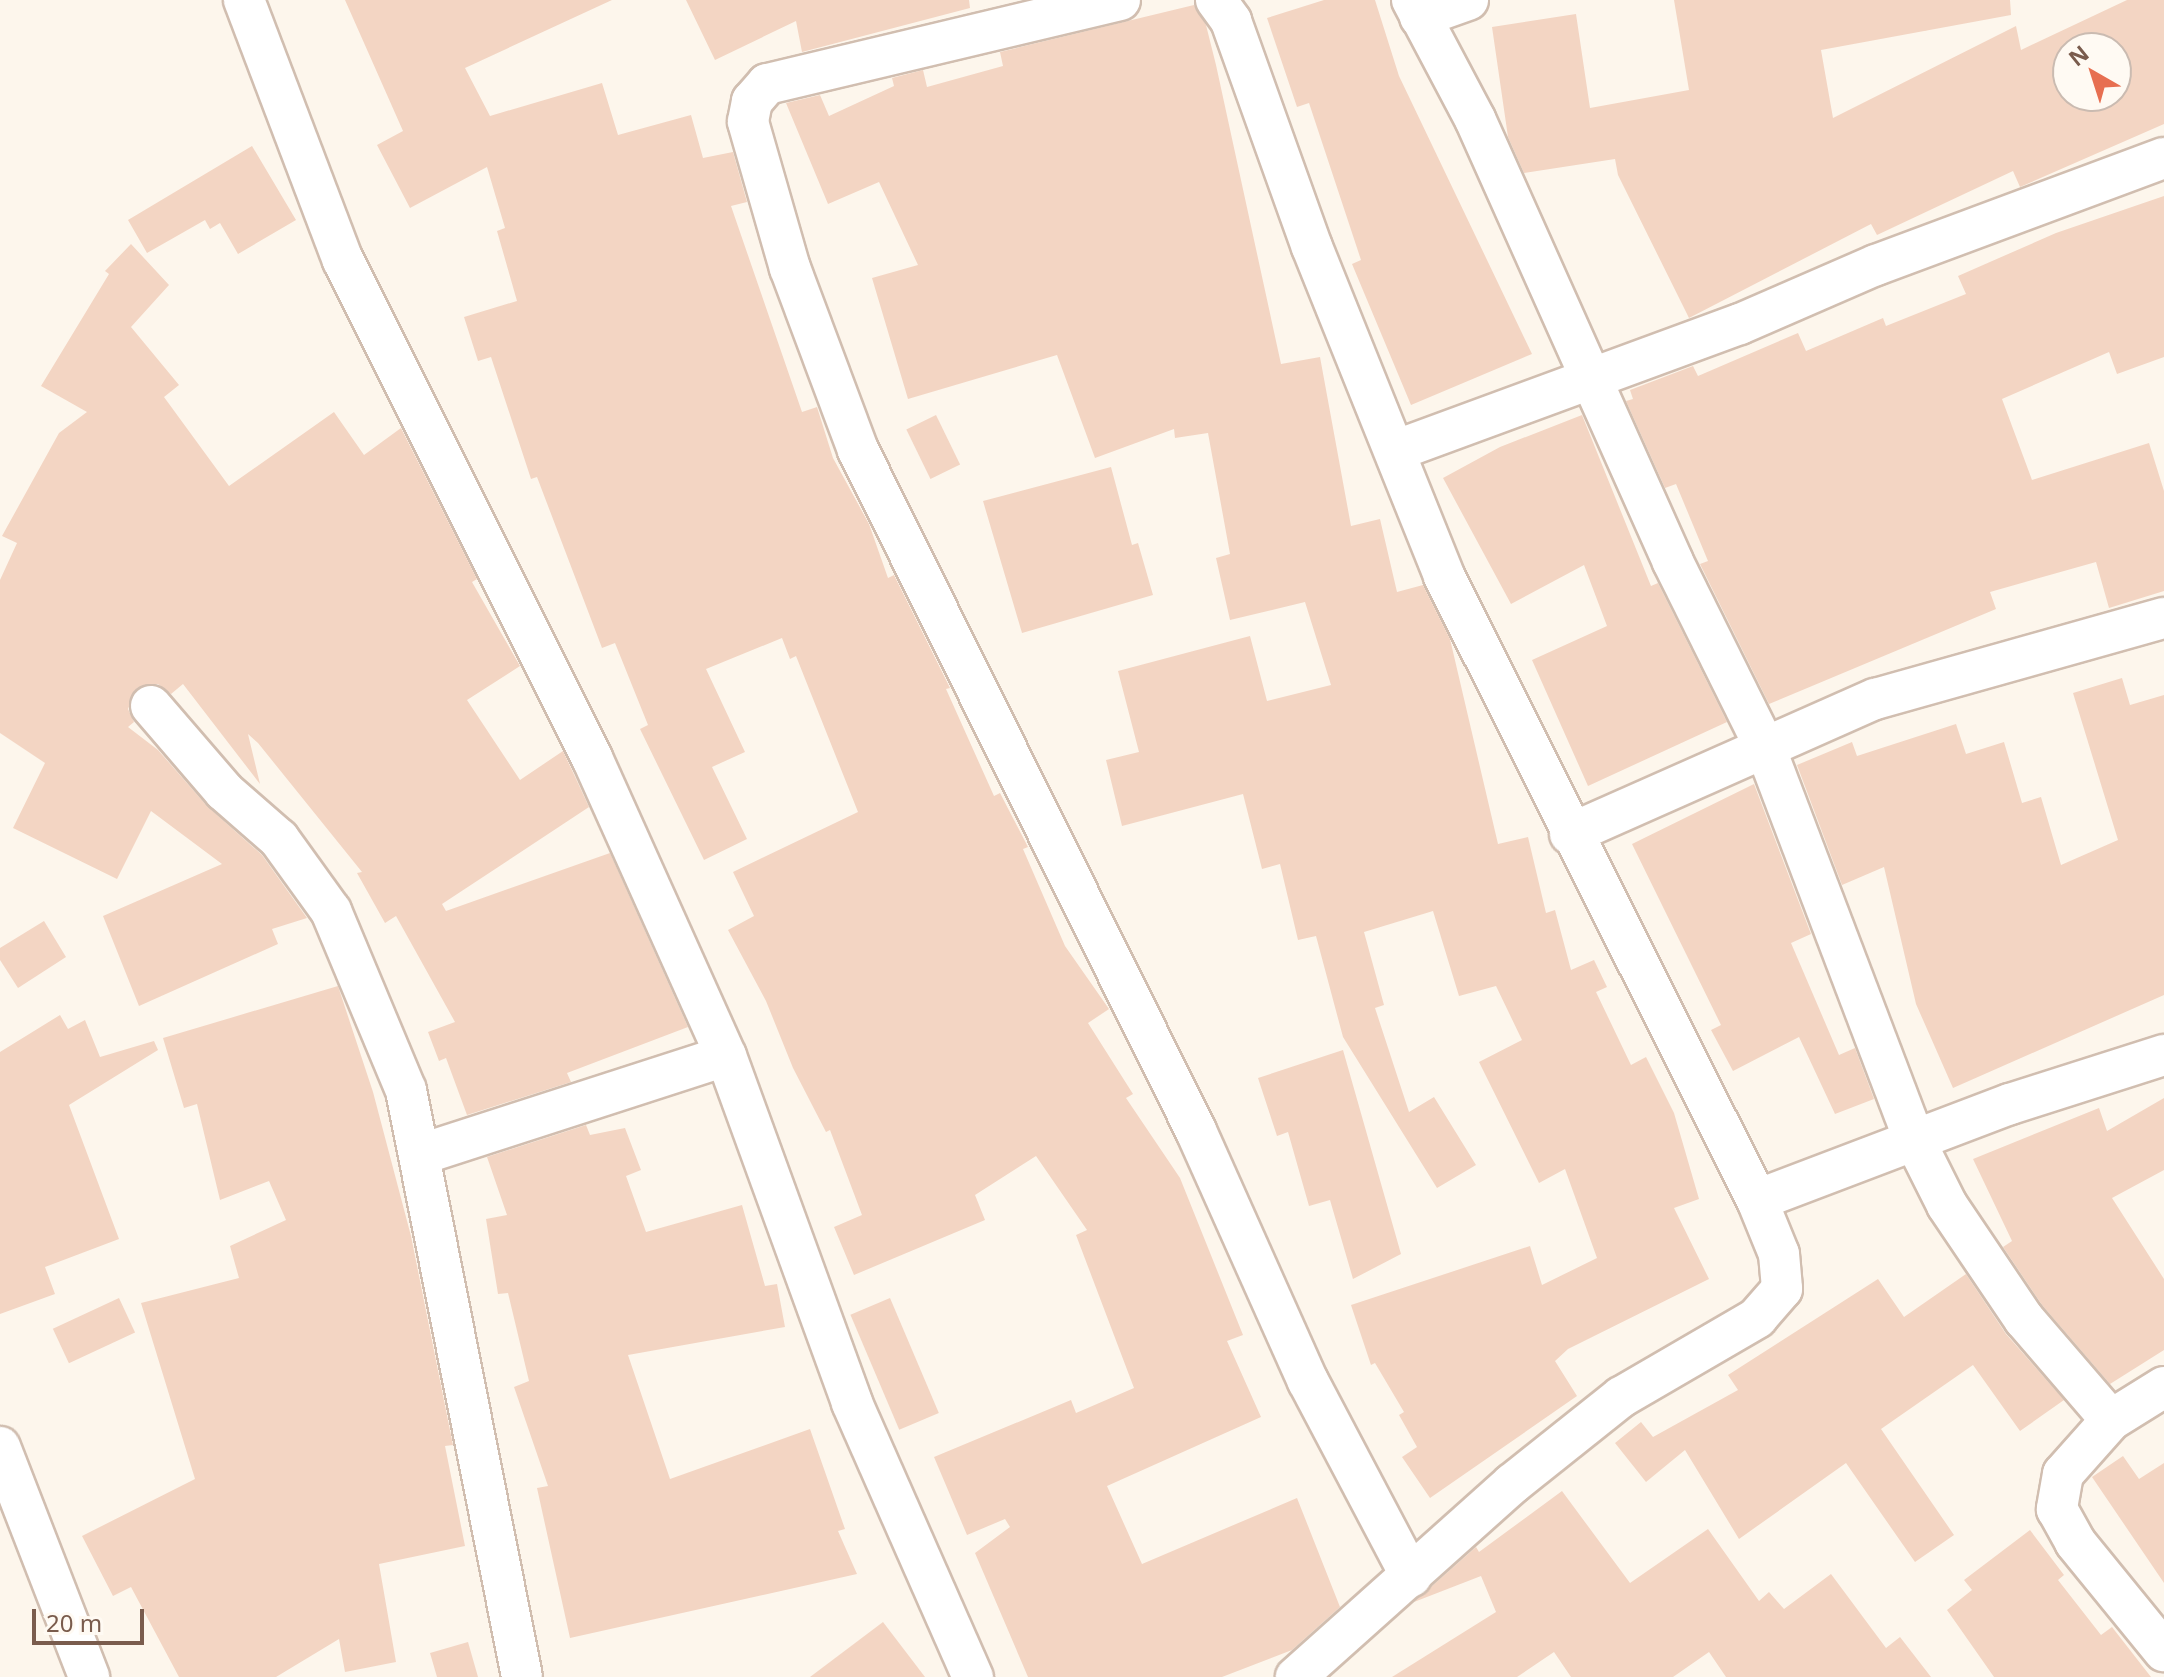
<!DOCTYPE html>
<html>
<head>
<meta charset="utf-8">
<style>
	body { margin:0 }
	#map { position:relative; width:2164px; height:1677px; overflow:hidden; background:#fdf6ec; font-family:"Noto Sans",sans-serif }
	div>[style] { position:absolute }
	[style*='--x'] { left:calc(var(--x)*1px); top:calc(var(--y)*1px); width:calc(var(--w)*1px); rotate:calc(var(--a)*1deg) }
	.building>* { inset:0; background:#f3d5c3; transform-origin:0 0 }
	.roads { filter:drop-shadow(2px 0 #d1beb0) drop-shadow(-2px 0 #d1beb0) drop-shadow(0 2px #d1beb0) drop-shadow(0 -2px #d1beb0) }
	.minor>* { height:40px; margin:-20px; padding:0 20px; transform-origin:20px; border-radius:20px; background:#fff }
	span { translate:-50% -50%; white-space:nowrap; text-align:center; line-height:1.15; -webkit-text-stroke:7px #fffaf3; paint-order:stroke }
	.north { position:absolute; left:2052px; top:32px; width:80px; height:80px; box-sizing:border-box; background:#fffaf3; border:2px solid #cabbb1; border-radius:50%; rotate:321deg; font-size:22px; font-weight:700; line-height:32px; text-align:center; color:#7a5c4d }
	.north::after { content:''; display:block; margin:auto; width:28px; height:36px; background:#e76f51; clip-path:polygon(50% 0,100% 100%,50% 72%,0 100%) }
	.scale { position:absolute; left:32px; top:1609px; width:112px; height:36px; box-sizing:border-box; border:4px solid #7a5c4d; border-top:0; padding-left:10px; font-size:24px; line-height:28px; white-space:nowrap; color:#7a5c4d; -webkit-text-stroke:6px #fffaf3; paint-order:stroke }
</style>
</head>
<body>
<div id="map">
	<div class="building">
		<i style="clip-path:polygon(345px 0,612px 0,465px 68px,490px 116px,602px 83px,618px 135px,691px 115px,703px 158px,733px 152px,747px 202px,731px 206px,802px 412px,817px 407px,833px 458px,869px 524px,888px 578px,894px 575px,950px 688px,946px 689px,994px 796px,1000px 793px,1028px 847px,1023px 849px,1065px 946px,1109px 1009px,1088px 1023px,1133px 1094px,1126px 1098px,1180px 1178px,1243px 1335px,1227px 1341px,1261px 1417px,1107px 1486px,1142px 1564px,1297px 1498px,1340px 1607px,1292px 1650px,1222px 1677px,1028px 1677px,975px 1553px,1010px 1527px,1005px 1519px,967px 1535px,934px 1457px,1071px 1400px,1076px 1413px,1134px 1388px,1076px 1235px,1087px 1230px,1036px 1156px,975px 1195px,985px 1220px,854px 1275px,834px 1227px,862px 1215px,830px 1130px,826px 1132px,793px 1068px,766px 1001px,728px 930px,754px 916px,733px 872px,858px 812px,796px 656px,790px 659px,782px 638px,706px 669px,745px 752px,712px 767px,747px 839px,704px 860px,640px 729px,648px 725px,615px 643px,602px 648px,537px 477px,531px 479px,491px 357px,478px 361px,464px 317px,517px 301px,497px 231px,505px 228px,487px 167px,410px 208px,377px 145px,403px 131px)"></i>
		<i style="clip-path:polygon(686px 0,969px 0,970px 8px,802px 52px,796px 21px,715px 60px)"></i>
		<i style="clip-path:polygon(1324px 0,1375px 0,1399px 76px,1532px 354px,1411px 405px,1352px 264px,1361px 260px,1309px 103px,1297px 107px,1267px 18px)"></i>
		<i style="clip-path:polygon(evenodd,1674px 0,2010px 0,2011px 15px,1821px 50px,1833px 118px,2016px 26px,2021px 50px,2127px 0,2164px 0,2164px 124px,2020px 187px,2013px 171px,1877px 235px,1871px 224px,1689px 318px,1618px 175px,1615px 159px,1524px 173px,1508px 137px,1492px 27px,1576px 14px,1590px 108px,1689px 90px,1674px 0,2068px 48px,2116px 48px,2116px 96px,2068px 96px,2068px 48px)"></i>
		<i style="clip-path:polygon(1194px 5px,1206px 25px,1216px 65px,1281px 364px,1320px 357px,1351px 526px,1380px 519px,1397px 592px,1423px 585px,1450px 639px,1498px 844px,1528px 837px,1546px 913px,1555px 910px,1571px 970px,1594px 960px,1607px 987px,1596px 992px,1631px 1065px,1646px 1057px,1674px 1113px,1699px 1199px,1674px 1208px,1709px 1279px,1568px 1349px,1555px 1361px,1577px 1396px,1430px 1498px,1402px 1457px,1417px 1447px,1399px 1415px,1404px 1412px,1375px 1363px,1371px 1365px,1351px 1305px,1530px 1246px,1542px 1285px,1597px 1258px,1565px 1169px,1539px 1183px,1479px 1062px,1522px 1040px,1496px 986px,1459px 996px,1433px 911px,1364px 932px,1384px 1005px,1375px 1008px,1409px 1112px,1434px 1097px,1476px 1165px,1437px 1188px,1343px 1037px,1316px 936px,1298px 940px,1280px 864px,1262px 869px,1243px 794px,1122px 826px,1106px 760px,1139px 752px,1118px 671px,1250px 636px,1267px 701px,1331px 685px,1305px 602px,1230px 620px,1216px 558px,1230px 554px,1208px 433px,1175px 438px,1174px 429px,1095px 458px,1057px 355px,908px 399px,872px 278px,918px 265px,879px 182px,828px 204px,786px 103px,820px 95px,829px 116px,894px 86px,892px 78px,923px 70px,927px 87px,1003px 66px,1000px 52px)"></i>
		<i style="clip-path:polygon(252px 146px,296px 220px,238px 254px,220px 223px,210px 229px,205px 220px,147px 253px,128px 220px)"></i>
		<i style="clip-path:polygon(2164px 196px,2164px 357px,2117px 374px,2109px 352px,2002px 399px,2032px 480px,2149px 443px,2164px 491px,2164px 591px,2109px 608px,2096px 562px,1990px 592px,1996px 609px,1769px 704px,1700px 564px,1708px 561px,1676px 484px,1665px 488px,1626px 401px,1633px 399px,1630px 390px,1693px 366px,1698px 376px,1798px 333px,1806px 351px,1883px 318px,1886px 326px,1966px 294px,1958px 276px,2056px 233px)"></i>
		<i style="clip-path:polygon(131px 244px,169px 285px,131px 327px,179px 385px,164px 397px,229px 486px,334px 412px,364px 455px,401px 428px,477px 579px,472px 582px,520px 666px,467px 700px,520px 780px,563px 751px,571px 768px,589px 807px,442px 904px,446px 911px,610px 853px,688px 1027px,567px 1073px,571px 1082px,467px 1115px,446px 1058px,439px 1061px,428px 1032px,455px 1022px,396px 916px,385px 923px,357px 873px,362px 872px,258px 743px,248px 734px,260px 784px,183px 684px,171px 694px,158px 684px,137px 688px,128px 709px,134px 722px,128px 727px,158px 750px,207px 806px,262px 855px,307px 918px,272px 929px,278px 944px,139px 1006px,103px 916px,222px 864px,151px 811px,117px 879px,13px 828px,45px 763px,0 733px,0 580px,17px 543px,2px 536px,59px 433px,87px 412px,41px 386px,109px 274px,105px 271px)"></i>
		<i style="left:936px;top:415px;width:55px;height:33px;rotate:64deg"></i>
		<i style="clip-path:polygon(1582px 415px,1651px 586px,1658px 583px,1727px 722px,1588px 786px,1532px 660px,1607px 626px,1584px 565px,1511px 604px,1443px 478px,1500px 447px)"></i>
		<i style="clip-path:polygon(1111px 467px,1132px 545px,1138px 543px,1153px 595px,1022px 633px,983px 501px)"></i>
		<i style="clip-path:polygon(2122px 678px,2130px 705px,2164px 695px,2164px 995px,1953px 1088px,1916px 1004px,1884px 867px,1842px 885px,1797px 765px,1852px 742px,1857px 756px,1956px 724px,1966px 754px,2004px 742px,2022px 803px,2041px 797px,2061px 865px,2118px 840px,2073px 693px)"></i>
		<i style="clip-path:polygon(1754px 784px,1811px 934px,1791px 943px,1839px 1055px,1855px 1048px,1874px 1099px,1835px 1114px,1799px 1037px,1733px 1071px,1711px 1030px,1721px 1025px,1632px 844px)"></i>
		<i style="clip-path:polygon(44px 921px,66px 957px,18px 988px,0 960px,0 948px)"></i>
		<i style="clip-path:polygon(338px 986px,373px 1092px,411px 1236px,453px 1445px,445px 1446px,465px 1546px,379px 1564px,396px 1662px,345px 1672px,339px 1639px,276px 1677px,179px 1677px,131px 1587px,113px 1596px,82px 1536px,195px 1479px,141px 1303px,239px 1278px,230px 1246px,286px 1220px,269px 1181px,220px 1200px,197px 1104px,184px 1108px,163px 1038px)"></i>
		<i style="clip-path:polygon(60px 1015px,68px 1029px,85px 1020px,100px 1057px,154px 1041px,158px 1050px,69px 1105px,119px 1239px,45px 1267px,55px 1294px,0 1314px,0 1052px)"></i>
		<i style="clip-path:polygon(1343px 1050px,1401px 1254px,1353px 1279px,1330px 1200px,1309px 1206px,1288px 1132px,1277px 1136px,1258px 1078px)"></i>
		<i style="clip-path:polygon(2164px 1098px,2164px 1170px,2112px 1198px,2164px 1279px,2164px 1350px,2110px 1384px,2042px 1305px,2003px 1247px,2012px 1241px,1973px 1159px,2099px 1108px,2107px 1131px)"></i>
		<i style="clip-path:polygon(586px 1125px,590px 1135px,625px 1128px,641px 1170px,626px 1176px,646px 1232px,742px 1205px,765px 1286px,777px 1284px,785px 1327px,628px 1355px,670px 1479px,810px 1429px,845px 1529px,838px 1531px,857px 1574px,570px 1638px,537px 1488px,548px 1486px,514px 1387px,529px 1381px,508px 1293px,498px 1294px,486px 1219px,507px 1215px,487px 1157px)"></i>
		<i style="clip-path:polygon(1966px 1274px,2006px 1334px,2064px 1400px,2020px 1431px,1973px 1365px,1881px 1429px,1954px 1535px,1915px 1562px,1846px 1463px,1739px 1539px,1685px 1450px,1646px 1482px,1615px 1443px,1641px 1422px,1653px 1437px,1738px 1390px,1728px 1375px,1878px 1279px,1904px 1317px)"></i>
		<i style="left:119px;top:1298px;width:38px;height:73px;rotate:65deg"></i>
		<i style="left:890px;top:1298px;width:125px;height:43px;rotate:67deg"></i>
		<i style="clip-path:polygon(2123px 1456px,2139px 1479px,2164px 1463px,2164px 1583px,2092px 1477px)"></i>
		<i style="clip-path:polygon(1562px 1491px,1630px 1583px,1708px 1529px,1759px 1601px,1769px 1592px,1784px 1609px,1831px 1574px,1886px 1648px,1900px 1637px,1931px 1677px,1726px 1677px,1709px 1652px,1673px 1677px,1571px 1677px,1554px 1652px,1517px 1677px,1392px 1677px,1496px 1612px,1481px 1576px,1414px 1602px,1476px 1547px,1479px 1552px)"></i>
		<i style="clip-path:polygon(2030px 1530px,2064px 1575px,2058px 1580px,2101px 1635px,2112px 1627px,2151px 1677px,1994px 1677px,1947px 1610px,1972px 1590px,1964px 1580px)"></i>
		<i style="clip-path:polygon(883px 1622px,925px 1677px,810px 1677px)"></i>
		<i style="clip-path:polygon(468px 1642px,478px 1677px,437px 1677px,430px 1653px)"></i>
	</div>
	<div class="roads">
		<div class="minor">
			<i style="--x:244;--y:0;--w:278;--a:69.2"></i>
			<i style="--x:343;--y:260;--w:557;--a:63.43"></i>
			<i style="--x:592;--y:758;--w:327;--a:65.8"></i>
			<i style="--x:726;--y:1056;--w:369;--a:70"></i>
			<i style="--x:852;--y:1403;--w:300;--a:66.2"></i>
			<i style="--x:1120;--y:0;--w:363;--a:166.6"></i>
			<i style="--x:767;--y:84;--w:23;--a:131"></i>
			<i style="--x:752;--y:101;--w:21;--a:101"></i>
			<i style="--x:748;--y:122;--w:152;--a:74"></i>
			<i style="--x:790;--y:268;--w:194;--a:69.5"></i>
			<i style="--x:858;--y:450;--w:760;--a:63.6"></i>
			<i style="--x:1196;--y:1131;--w:274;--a:65.9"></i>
			<i style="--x:1308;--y:1381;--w:221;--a:62.2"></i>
			<i style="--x:1216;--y:0;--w:26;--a:54"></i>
			<i style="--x:1231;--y:21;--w:240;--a:70.3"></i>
			<i style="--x:1312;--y:247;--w:354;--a:68.1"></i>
			<i style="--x:1444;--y:576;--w:698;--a:63.36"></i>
			<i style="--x:1757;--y:1200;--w:58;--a:67.8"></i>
			<i style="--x:1779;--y:1254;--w:35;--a:85"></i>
			<i style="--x:1782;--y:1289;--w:38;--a:131"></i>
			<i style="--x:1757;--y:1318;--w:157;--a:149.8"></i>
			<i style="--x:1621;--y:1397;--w:139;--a:141.4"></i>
			<i style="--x:1512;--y:1484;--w:290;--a:138.2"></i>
			<i style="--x:1412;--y:0;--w:135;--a:62.1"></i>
			<i style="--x:1475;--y:119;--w:485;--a:65.9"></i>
			<i style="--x:1673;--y:562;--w:207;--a:63.6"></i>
			<i style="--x:1765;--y:747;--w:419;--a:69.2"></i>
			<i style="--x:1914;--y:1139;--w:74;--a:63.4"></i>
			<i style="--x:1947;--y:1205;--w:138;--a:56"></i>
			<i style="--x:2024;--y:1319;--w:133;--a:49.3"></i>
			<i style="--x:1420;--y:17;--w:51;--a:-19.5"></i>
			<i style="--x:1397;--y:450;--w:365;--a:-20.2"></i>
			<i style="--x:1740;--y:324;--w:148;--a:-23.5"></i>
			<i style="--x:1876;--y:265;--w:307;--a:-20.4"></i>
			<i style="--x:151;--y:706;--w:112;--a:49.3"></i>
			<i style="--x:224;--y:791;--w:73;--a:41.1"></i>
			<i style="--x:279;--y:839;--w:89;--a:54.2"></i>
			<i style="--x:331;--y:911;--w:194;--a:67.3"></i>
			<i style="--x:406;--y:1090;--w:598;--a:78.82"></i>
			<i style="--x:1570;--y:834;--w:334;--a:-23.9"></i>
			<i style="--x:1875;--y:699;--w:300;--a:-15.7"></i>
			<i style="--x:422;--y:1154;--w:319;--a:-17.9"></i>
			<i style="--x:1757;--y:1200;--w:271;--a:-20.8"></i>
			<i style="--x:2010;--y:1104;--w:162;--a:-17.7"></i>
			<i style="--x:2164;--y:1387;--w:62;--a:148.1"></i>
			<i style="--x:2111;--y:1420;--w:72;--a:131.6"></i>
			<i style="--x:2063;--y:1474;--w:36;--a:100"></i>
			<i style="--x:2057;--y:1509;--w:38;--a:61"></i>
			<i style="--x:2075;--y:1542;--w:141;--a:50.8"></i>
			<i style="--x:0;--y:1447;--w:247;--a:68.8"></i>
		</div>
	</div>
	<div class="north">N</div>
	<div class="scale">20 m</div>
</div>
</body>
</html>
